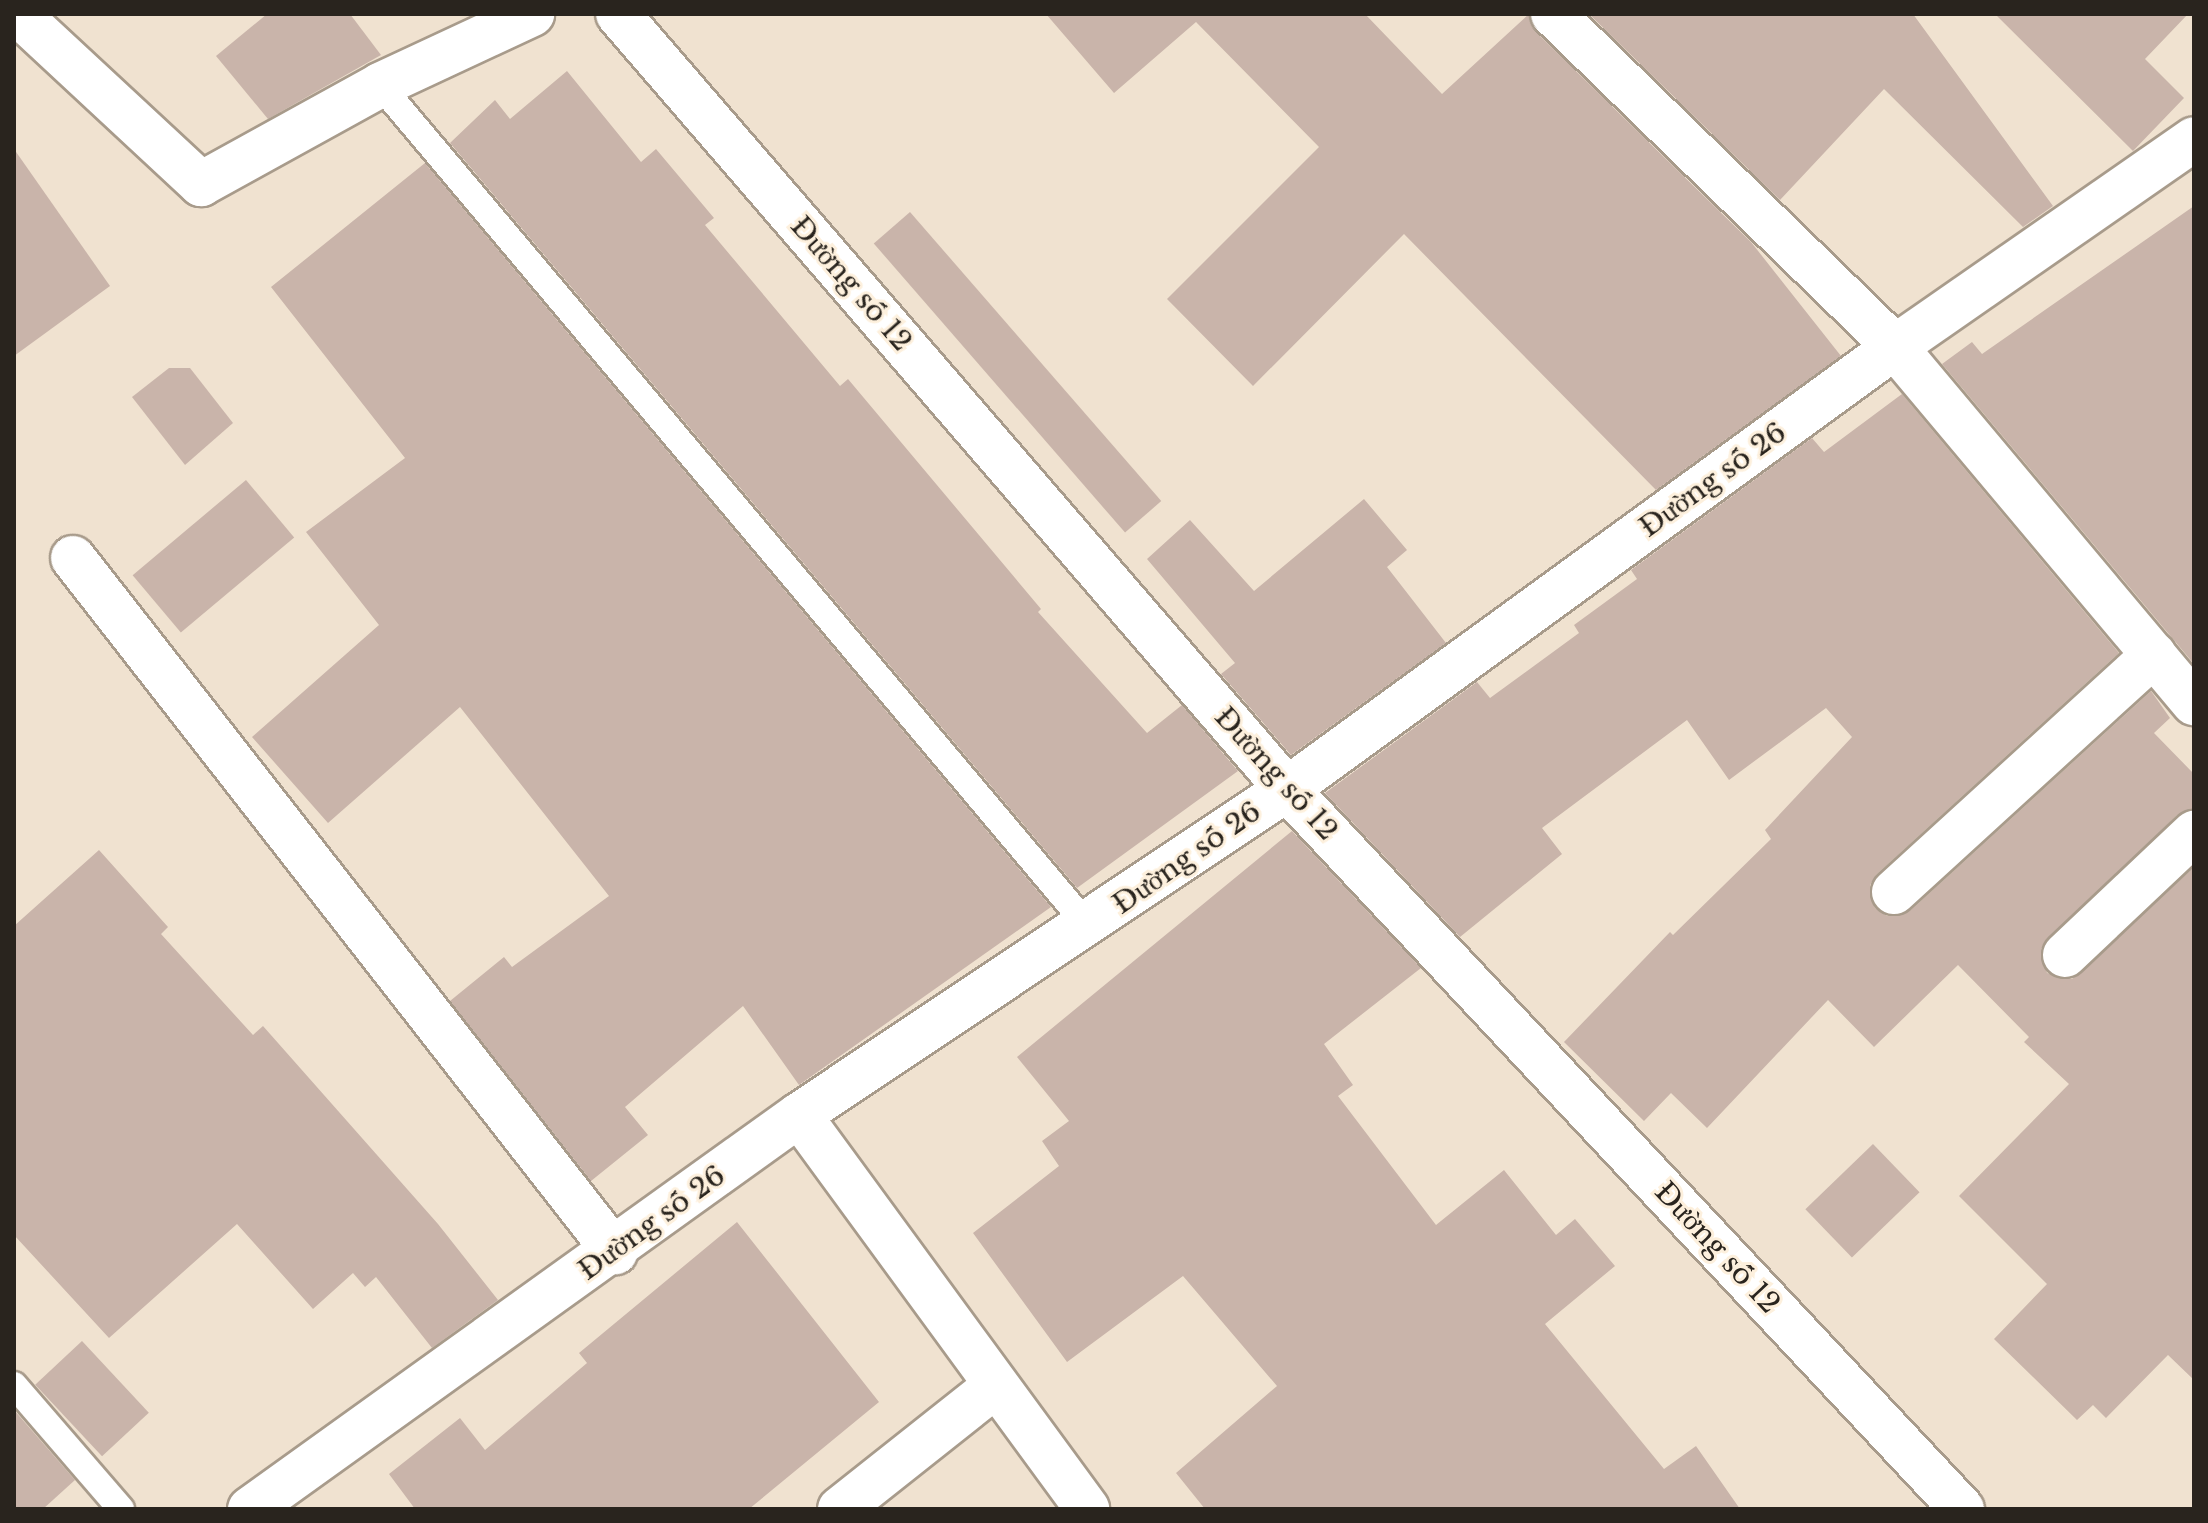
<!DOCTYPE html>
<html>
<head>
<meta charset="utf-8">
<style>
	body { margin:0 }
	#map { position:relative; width:2208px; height:1523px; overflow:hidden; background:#f0e2d0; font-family:"Libre Baskerville",serif }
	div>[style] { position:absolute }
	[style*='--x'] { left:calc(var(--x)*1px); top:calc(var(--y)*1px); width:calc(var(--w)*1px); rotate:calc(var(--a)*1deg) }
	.building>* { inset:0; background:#c9b4aa; transform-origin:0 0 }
	.roads { filter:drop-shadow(2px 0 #a89b8b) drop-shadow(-2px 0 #a89b8b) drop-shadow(0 2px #a89b8b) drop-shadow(0 -2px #a89b8b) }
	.service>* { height:26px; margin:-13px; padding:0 13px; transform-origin:13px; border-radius:13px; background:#fff }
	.minor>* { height:44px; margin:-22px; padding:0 22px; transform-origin:22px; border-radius:22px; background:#fff }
	.tertiary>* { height:44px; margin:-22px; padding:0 22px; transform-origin:22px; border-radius:22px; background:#fff }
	span { translate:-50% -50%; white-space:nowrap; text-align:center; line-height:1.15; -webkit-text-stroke:6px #fdf0dd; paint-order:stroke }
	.street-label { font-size:28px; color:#29241e }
	.frame { position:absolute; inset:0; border:16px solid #29241e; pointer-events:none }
</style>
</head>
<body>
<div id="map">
	<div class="building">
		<i style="clip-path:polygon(267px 14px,350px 14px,381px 55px,268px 119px,216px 56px)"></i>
		<i style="clip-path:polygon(1046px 14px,1365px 14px,1442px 94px,1529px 14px,1536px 32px,1751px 242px,1841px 356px,1656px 490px,1404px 234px,1253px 386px,1167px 299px,1319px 147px,1196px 22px,1114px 93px)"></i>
		<i style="clip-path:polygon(1589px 14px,1913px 14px,2053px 206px,2023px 227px,1884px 89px,1780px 200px)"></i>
		<i style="clip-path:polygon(1995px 14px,2188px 14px,2145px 59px,2184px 98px,2133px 151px)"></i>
		<i style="clip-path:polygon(567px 71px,641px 162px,656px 149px,714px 218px,705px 225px,840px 386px,848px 379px,1041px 609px,1038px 612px,1147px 733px,1182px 705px,1238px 771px,1077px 888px,450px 143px,495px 100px,510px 119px)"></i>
		<i style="clip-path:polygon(14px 149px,110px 286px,14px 356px)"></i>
		<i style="clip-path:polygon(425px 163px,1051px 907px,799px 1085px,743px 1006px,625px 1107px,648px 1135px,591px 1181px,450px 1001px,504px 957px,512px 967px,609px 896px,460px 707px,328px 823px,252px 737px,379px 625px,306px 532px,405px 458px,271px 287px)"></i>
		<i style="clip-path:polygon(2194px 206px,2194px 664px,1942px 364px,1972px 342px,1982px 354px)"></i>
		<i style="left:910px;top:212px;width:383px;height:48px;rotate:49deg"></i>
		<i style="clip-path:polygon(169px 368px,190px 368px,233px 423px,185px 465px,132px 397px)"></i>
		<i style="clip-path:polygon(1902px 394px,2119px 653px,1877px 874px,1870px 885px,1875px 908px,1887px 916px,1911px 910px,2151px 691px,2170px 718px,2154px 733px,2194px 774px,2194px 809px,2177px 815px,2041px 949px,2047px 973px,2072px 979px,2194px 867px,2194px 1380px,2168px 1355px,2106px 1418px,2093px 1405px,2077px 1420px,1994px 1339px,2047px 1284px,1959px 1196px,2069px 1084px,2024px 1042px,2029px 1037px,1958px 965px,1874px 1047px,1828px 1000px,1707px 1128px,1671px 1093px,1644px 1121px,1564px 1042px,1670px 932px,1673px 935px,1771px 839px,1765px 830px,1852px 737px,1826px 708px,1729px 780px,1687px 720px,1542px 828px,1562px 854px,1460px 937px,1325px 793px,1477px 682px,1490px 698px,1579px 633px,1574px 625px,1637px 579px,1631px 570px,1812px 438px,1824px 452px)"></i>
		<i style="left:246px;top:480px;width:75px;height:148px;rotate:50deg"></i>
		<i style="clip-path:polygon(1364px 499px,1407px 550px,1387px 567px,1446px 643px,1291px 755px,1221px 674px,1235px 663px,1147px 559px,1190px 520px,1254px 591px)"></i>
		<i style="clip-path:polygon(1292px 831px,1421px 968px,1324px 1044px,1353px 1085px,1338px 1096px,1436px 1225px,1504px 1170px,1556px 1235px,1575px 1219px,1615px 1266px,1545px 1324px,1664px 1469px,1696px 1446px,1740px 1509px,1205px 1509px,1176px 1473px,1277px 1386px,1183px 1276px,1067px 1362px,973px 1233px,1059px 1166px,1042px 1141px,1069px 1121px,1017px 1057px)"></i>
		<i style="clip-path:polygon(99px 850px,168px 927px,161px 934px,253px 1035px,263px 1026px,438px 1224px,498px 1300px,432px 1348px,376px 1277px,365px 1287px,353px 1273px,313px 1309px,237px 1224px,109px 1338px,14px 1235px,14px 926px)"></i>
		<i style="left:1873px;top:1144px;width:67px;height:94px;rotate:46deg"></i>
		<i style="clip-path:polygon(737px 1222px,879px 1402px,749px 1509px,415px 1509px,389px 1474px,460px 1418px,485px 1450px,587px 1363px,579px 1353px)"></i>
		<i style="left:82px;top:1341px;width:98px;height:64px;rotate:47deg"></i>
		<i style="clip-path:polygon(14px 1410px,75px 1480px,43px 1509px,14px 1509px)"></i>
	</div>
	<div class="roads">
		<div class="service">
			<i style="--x:380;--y:85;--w:1099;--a:49.91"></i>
			<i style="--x:14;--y:1385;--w:164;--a:49.2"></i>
		</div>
		<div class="minor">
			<i style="--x:18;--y:14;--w:250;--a:42.9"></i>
			<i style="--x:201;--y:184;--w:205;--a:-28.9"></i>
			<i style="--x:380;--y:85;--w:168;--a:-25"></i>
			<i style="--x:1553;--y:14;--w:477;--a:44.2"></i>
			<i style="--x:1895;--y:347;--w:465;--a:50"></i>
			<i style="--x:73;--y:558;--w:881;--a:52.01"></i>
			<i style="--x:1894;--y:892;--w:352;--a:-42.4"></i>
			<i style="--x:2065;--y:955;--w:178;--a:-43.4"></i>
			<i style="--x:799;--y:1115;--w:488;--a:53.8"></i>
			<i style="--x:250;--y:1509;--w:676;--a:-35.67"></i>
			<i style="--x:799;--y:1115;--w:587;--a:-33.74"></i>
			<i style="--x:1287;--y:789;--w:752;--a:-36.02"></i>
			<i style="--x:1895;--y:347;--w:364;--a:-34.8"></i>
			<i style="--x:840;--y:1509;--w:198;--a:-38.4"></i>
		</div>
		<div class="tertiary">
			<i style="--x:618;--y:14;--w:1024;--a:49.2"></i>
			<i style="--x:1287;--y:789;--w:987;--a:46.85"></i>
		</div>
	</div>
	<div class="street-label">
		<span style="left:851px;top:284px;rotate:49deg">Đường số 12</span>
		<span style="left:1713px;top:480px;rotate:-36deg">Đường số 26</span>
		<span style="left:1276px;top:774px;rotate:48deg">Đường số 12</span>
		<span style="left:1187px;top:858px;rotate:-35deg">Đường số 26</span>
		<span style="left:652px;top:1223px;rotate:-36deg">Đường số 26</span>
		<span style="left:1717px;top:1248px;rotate:47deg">Đường số 12</span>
	</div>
	<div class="frame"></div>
</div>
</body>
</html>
